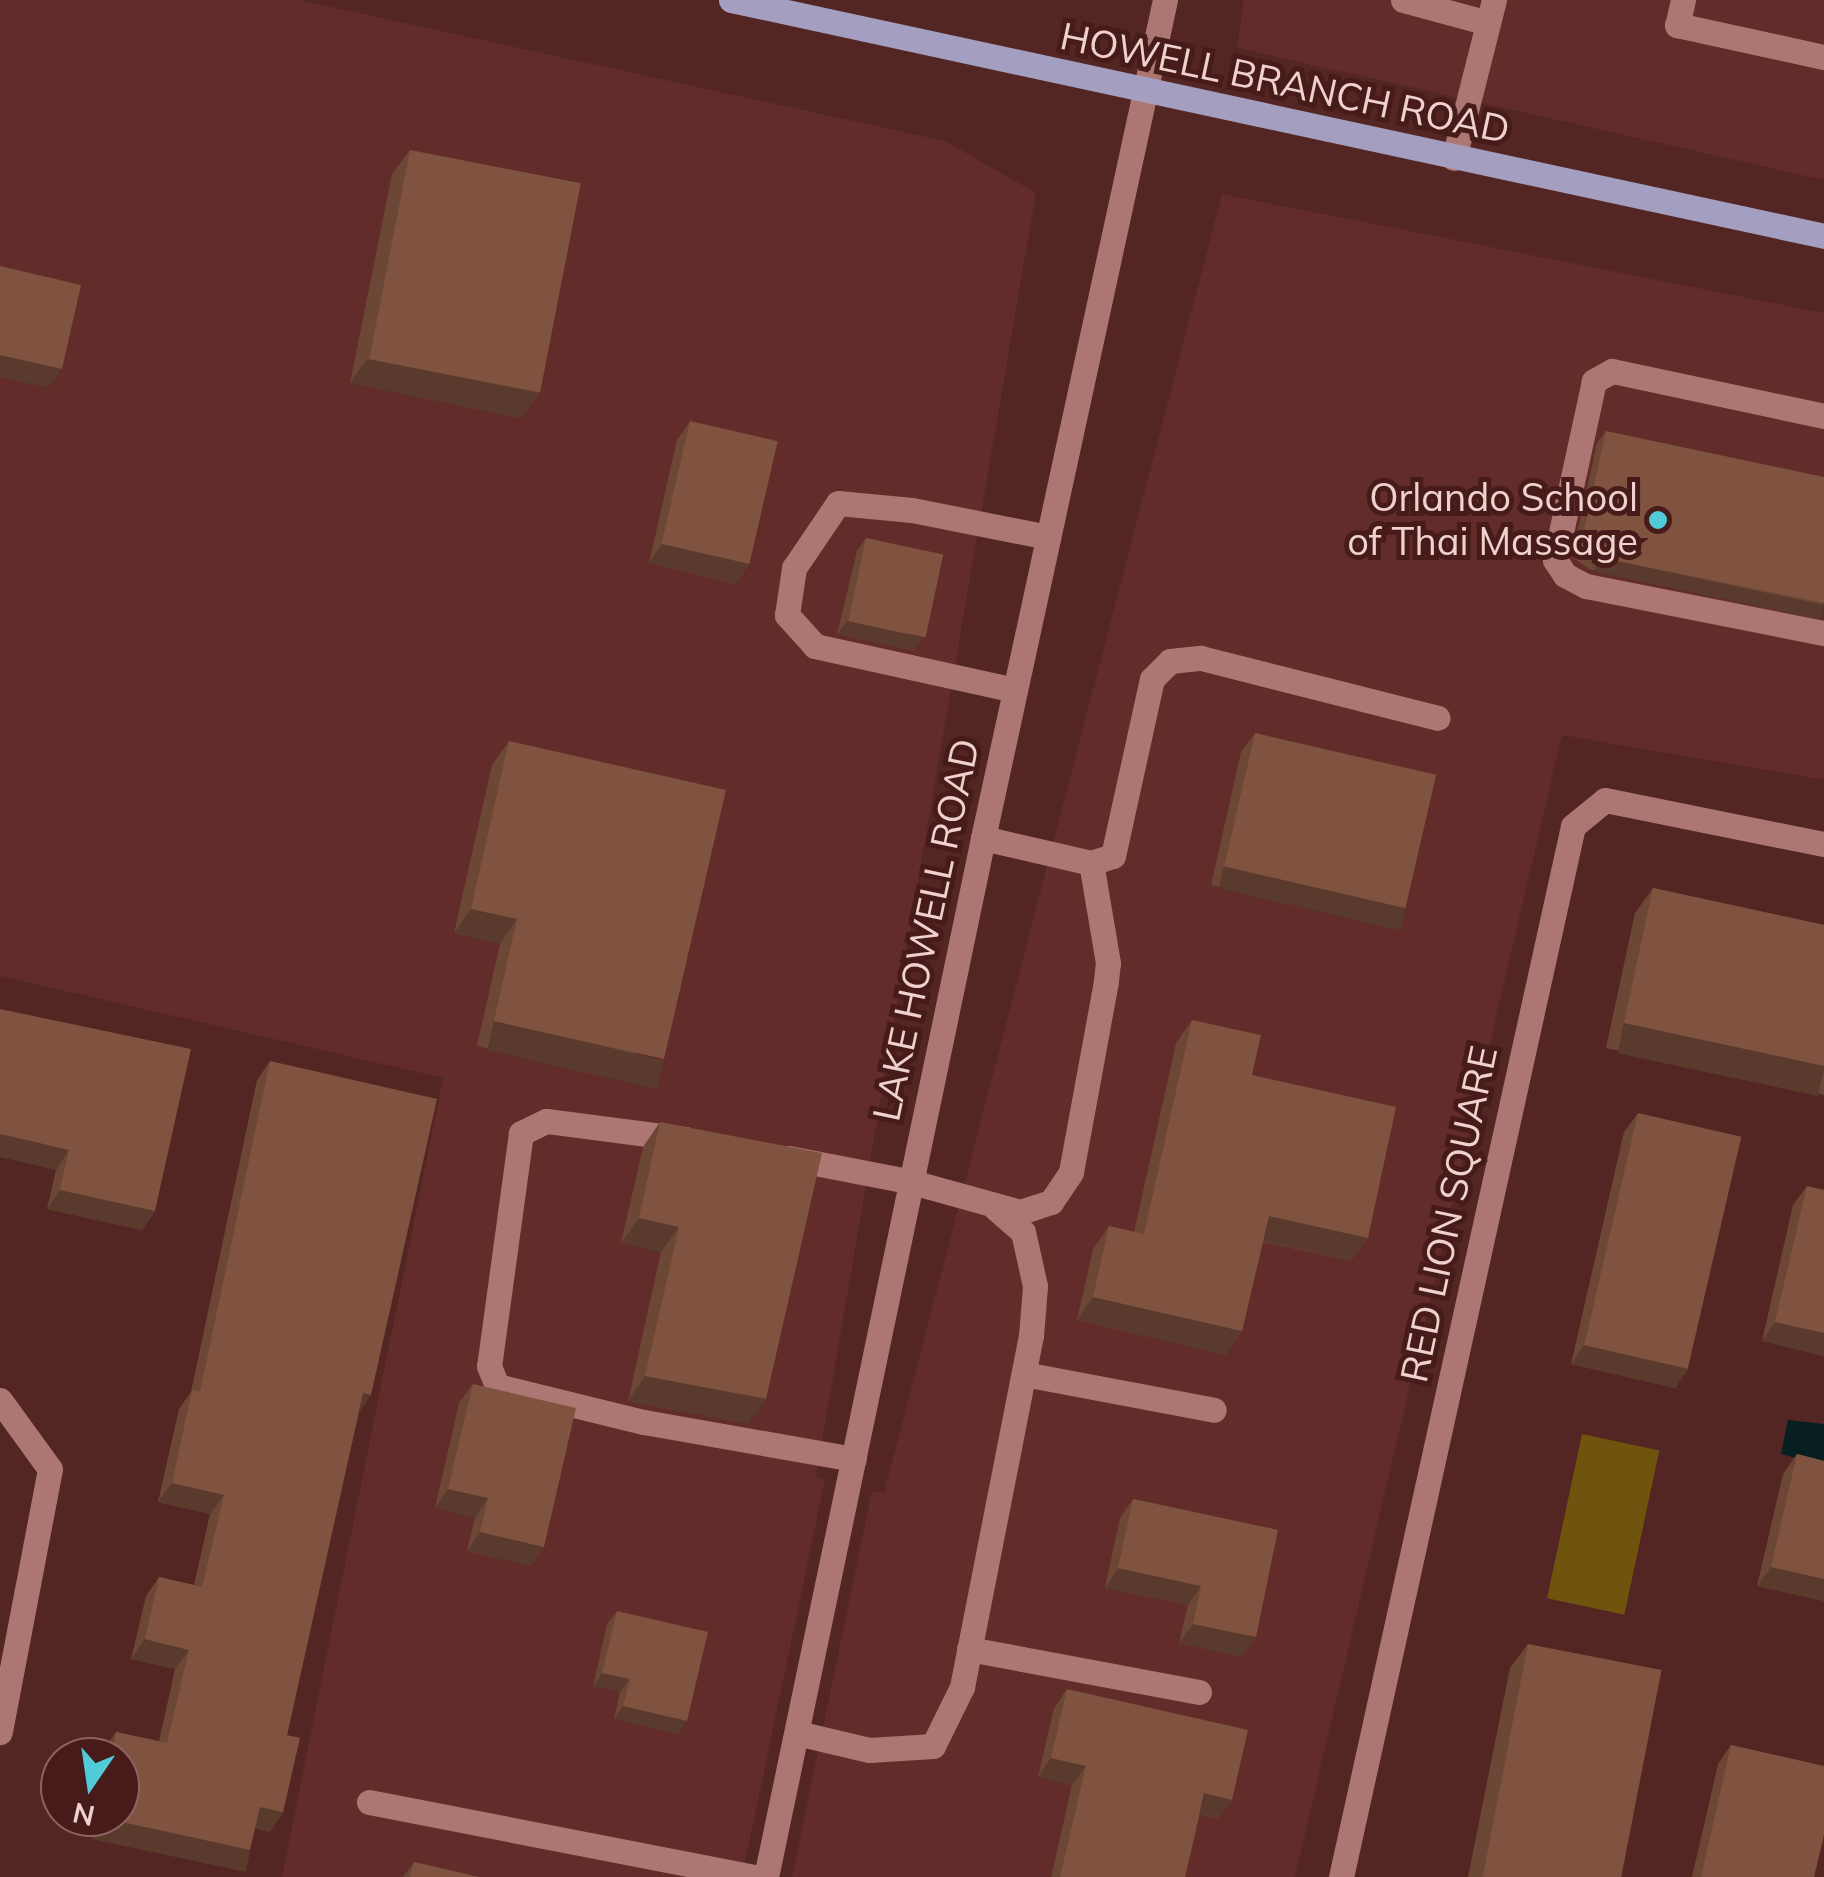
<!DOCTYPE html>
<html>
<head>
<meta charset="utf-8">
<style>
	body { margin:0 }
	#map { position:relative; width:1824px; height:1877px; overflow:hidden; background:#532623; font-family:Mulish,sans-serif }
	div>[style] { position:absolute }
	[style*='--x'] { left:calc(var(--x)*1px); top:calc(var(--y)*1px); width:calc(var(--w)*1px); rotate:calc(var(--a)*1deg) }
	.built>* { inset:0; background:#612c29 }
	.green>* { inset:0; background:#70540e; transform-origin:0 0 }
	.water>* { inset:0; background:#071f21 }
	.minor>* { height:25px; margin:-12.5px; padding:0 12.5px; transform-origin:12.5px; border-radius:12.5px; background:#ac7772 }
	.major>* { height:25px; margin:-12.5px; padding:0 12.5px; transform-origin:12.5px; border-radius:12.5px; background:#a49fc0 }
	.wall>* { inset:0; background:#6d4736 }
	.shaded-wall>* { inset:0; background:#593a2c; transform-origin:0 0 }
	.building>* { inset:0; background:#7f533f; transform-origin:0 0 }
	.dots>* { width:28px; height:28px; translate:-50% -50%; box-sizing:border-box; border:5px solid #471b1a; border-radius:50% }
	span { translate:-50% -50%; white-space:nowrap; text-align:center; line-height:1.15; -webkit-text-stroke:10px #471b1a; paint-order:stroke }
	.street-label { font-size:38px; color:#efd1ce }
	.poi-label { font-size:38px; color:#efd1ce }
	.right { translate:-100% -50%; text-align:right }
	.north { position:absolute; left:40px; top:1737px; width:100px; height:100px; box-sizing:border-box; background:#471b1a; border:2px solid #8a6462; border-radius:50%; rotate:193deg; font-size:28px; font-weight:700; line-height:40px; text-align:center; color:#efd1ce }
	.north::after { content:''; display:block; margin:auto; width:35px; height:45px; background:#52cbd8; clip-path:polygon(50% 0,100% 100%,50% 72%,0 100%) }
</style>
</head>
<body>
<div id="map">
	<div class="built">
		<i style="clip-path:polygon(0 0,299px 0,945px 141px,1036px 193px,816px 1477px,825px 1480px,742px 1877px,282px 1877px,443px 1078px,0 976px)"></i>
		<i style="clip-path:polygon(1244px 0,1824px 0,1824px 180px,1237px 48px)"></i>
		<i style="clip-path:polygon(1222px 194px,1824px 313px,1824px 780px,1562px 735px,1295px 1877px,792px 1877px,872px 1491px,884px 1493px)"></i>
	</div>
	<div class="green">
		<i style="left:1582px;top:1434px;width:79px;height:168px;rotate:12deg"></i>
	</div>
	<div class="water">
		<i style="clip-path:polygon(1788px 1420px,1824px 1424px,1824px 1465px,1781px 1454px)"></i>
	</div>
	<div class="minor">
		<i style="--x:1403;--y:0;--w:88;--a:15.1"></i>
		<i style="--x:1683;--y:0;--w:26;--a:103"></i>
		<i style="--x:1677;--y:25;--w:150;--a:12.3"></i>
		<i style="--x:1454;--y:158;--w:163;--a:-75.8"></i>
		<i style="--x:1824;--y:416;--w:217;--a:-168"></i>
		<i style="--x:1612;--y:371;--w:21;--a:151"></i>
		<i style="--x:1594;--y:381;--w:183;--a:102.3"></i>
		<i style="--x:1555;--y:560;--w:18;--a:56"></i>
		<i style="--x:1565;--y:575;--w:24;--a:28"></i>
		<i style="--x:1586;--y:586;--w:243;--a:11.2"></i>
		<i style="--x:1015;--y:690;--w:205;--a:-167.6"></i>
		<i style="--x:815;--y:646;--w:42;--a:-132.1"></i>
		<i style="--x:787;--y:615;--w:48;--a:-81.5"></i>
		<i style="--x:794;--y:568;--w:78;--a:-55.9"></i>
		<i style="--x:838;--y:503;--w:74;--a:5.4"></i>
		<i style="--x:912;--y:510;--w:139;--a:11.2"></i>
		<i style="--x:983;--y:838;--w:111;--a:13"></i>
		<i style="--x:1091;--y:863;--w:23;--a:-18"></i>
		<i style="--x:1113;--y:856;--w:181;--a:-77.6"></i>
		<i style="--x:1152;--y:679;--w:25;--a:-45"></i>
		<i style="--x:1170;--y:661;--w:31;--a:-6"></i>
		<i style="--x:1201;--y:658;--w:244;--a:14.2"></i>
		<i style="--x:685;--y:1139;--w:140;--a:-172.6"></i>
		<i style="--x:546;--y:1121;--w:28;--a:154"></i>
		<i style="--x:521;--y:1133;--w:235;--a:97.8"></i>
		<i style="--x:489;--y:1366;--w:22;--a:68"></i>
		<i style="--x:497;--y:1386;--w:151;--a:13.8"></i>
		<i style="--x:644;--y:1422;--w:213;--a:10"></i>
		<i style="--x:789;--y:1158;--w:125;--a:11"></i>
		<i style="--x:912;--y:1182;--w:112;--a:15.5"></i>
		<i style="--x:1020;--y:1212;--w:33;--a:-18"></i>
		<i style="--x:1051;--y:1202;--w:36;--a:-56"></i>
		<i style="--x:1071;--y:1172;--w:194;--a:-79.6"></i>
		<i style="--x:1106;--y:981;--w:18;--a:-84"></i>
		<i style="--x:1108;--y:963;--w:101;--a:-99.6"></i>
		<i style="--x:1024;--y:1374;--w:193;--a:10.7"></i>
		<i style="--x:0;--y:1400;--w:85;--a:54.1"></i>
		<i style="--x:50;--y:1469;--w:268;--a:100.8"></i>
		<i style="--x:969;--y:1649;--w:234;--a:10.6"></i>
		<i style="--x:797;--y:1733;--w:74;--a:13.3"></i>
		<i style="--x:869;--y:1750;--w:64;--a:-3.6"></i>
		<i style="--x:933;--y:1746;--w:66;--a:-63.8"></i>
		<i style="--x:962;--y:1687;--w:358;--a:-78.9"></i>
		<i style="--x:1031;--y:1336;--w:50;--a:-85.4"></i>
		<i style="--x:1035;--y:1286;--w:55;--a:-102.5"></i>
		<i style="--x:1023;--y:1232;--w:37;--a:-139"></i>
		<i style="--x:369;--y:1802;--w:394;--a:11"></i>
		<i style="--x:766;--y:1877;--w:1061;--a:-78.2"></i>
		<i style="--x:983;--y:838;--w:858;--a:-77.75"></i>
		<i style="--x:1341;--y:1877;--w:1076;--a:-77.55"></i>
		<i style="--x:1573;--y:826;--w:41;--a:-39.1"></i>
		<i style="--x:1605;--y:800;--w:223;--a:11.4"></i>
	</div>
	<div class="major">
		<i style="--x:731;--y:0;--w:1118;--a:12.18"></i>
	</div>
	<div class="wall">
		<i style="clip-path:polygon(410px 150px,539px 393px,521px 418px,350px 383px,392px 174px)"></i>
		<i style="clip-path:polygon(690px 421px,736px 584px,649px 563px,677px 440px)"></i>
		<i style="clip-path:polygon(1606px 431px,1824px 603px,1815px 615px,1589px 569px,1572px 557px,1597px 443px)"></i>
		<i style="clip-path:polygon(866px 538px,914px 651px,837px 634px,857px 551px)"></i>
		<i style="clip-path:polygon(1255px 733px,1393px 926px,1211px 885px,1241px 752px)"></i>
		<i style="clip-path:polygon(509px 741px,647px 1084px,477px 1046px,500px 944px,454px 933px,492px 765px)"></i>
		<i style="clip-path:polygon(1653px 888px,1824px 925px,1824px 1095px,1606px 1048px,1635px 913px)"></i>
		<i style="clip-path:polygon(0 1009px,155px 1211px,142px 1230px,47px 1209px,56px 1170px)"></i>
		<i style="clip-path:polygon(1192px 1020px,1252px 1075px,1368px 1238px,1351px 1261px,1263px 1242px,1242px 1331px,1226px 1355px,1077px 1320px,1093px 1249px,1109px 1226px,1134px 1232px,1176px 1043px)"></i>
		<i style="clip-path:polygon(270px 1061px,359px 1412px,287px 1735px,283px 1812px,270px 1832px,255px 1828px,237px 1869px,85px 1836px,89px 1817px,120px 1817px,120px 1757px,102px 1757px,103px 1751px,116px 1732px,159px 1741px,175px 1669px,131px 1659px,146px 1596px,159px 1577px,194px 1585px,210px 1514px,158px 1502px,179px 1409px,191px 1392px,257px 1080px)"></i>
		<i style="clip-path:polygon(1638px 1113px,1688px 1369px,1675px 1388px,1571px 1364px,1624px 1132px)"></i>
		<i style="clip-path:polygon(660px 1122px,749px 1424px,628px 1401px,661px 1252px,621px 1243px,643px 1147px)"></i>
		<i style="clip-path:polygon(1807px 1186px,1824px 1356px,1762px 1341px,1793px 1205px)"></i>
		<i style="clip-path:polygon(473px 1384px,544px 1547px,531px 1566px,467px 1551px,475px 1518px,435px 1508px,459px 1403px)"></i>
		<i style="clip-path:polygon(1797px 1454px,1824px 1461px,1824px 1601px,1757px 1586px,1783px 1474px)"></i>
		<i style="clip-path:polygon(1133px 1499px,1278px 1530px,1242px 1657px,1179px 1643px,1188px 1605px,1105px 1588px,1120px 1518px)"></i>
		<i style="clip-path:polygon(617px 1611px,678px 1734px,614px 1719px,620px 1692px,593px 1686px,607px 1624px)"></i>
		<i style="clip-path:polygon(1528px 1644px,1620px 1877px,1468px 1877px,1510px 1668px)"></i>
		<i style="clip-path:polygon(1067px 1689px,1232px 1800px,1218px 1819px,1200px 1814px,1185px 1877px,1051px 1877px,1072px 1785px,1038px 1777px,1054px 1708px)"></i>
		<i style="clip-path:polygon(1731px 1745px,1814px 1877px,1692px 1877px,1718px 1764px)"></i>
		<i style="clip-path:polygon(414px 1862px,479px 1877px,403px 1877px)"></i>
	</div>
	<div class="shaded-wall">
		<i style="clip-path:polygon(0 355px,62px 369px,48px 388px,0 377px)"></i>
		<i style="clip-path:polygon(367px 359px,539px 393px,521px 418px,350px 383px)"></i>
		<i style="clip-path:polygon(662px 544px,750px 564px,736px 584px,649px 563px)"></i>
		<i style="left:1598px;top:557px;width:231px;height:15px;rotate:12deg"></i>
		<i style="clip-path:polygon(847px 621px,924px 638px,914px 651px,837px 634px)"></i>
		<i style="left:1224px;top:866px;width:187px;height:23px;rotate:13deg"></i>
		<i style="clip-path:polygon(471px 909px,517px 919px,500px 944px,454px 933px)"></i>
		<i style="left:494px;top:1021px;width:174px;height:30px;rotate:13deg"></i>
		<i style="left:1624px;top:1023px;width:205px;height:31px;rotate:12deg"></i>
		<i style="clip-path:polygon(0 1134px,69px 1150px,56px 1170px,0 1157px)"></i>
		<i style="clip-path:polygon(60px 1190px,155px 1211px,142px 1230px,47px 1209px)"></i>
		<i style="clip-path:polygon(1269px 1216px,1368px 1238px,1351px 1261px,1253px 1239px)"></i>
		<i style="clip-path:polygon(639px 1218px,679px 1227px,661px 1252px,621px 1243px)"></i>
		<i style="clip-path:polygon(1093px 1297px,1242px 1331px,1226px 1355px,1077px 1320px)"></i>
		<i style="clip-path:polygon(1775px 1322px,1824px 1333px,1824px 1356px,1762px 1341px)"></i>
		<i style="clip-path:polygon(1584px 1345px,1688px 1369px,1675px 1388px,1571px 1364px)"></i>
		<i style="clip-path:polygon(645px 1376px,766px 1399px,749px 1424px,628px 1401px)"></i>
		<i style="clip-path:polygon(363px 1393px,371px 1395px,358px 1414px)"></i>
		<i style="clip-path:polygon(172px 1483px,224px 1495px,210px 1514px,158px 1502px)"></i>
		<i style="clip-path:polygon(448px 1489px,488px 1498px,475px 1518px,435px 1508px)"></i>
		<i style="clip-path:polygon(480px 1532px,544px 1547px,531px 1566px,467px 1551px)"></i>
		<i style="clip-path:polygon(1771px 1567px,1824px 1579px,1824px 1601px,1757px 1586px)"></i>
		<i style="clip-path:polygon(1118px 1568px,1201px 1586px,1188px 1605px,1105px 1588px)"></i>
		<i style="clip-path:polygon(1193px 1624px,1256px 1637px,1242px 1657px,1179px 1643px)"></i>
		<i style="clip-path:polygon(145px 1639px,189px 1650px,175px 1669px,131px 1659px)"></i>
		<i style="clip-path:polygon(602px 1673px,630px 1679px,620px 1692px,593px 1686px)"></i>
		<i style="clip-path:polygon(623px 1706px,687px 1721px,678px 1734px,614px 1719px)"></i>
		<i style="clip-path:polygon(1051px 1758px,1086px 1766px,1072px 1785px,1038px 1777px)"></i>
		<i style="clip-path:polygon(1204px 1793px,1232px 1800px,1218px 1819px,1191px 1813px)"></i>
		<i style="clip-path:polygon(260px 1807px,283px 1812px,270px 1832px,246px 1826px)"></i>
		<i style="left:98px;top:1817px;width:156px;height:23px;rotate:12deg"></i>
	</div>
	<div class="building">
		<i style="left:410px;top:150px;width:174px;height:213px;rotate:11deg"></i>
		<i style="clip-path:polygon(0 266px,81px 285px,62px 369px,0 355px)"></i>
		<i style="left:690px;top:421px;width:90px;height:126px;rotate:13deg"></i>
		<i style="clip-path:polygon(1606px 431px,1824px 477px,1824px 603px,1598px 557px,1581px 545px)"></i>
		<i style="left:866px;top:538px;width:79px;height:85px;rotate:12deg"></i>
		<i style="left:1255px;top:733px;width:186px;height:137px;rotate:13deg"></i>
		<i style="clip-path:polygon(509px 741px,726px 790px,664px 1059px,494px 1021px,517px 919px,471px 909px)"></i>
		<i style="clip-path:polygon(1653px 888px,1824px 925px,1824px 1066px,1624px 1023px)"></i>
		<i style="clip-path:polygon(0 1009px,191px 1049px,155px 1211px,60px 1190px,69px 1150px,0 1134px)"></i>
		<i style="clip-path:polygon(1192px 1020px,1261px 1035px,1252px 1075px,1396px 1107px,1368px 1238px,1269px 1216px,1242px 1331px,1093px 1297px,1109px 1226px,1144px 1234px)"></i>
		<i style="clip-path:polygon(270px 1061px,437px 1099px,371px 1395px,363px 1393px,287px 1735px,300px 1738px,283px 1812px,260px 1807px,250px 1850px,100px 1817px,120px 1817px,120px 1757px,111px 1757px,116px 1732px,167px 1743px,189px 1650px,145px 1639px,159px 1577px,202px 1587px,224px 1495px,172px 1483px,192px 1390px,200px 1392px)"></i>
		<i style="left:1638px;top:1113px;width:106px;height:238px;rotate:13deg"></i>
		<i style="clip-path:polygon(660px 1122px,822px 1153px,766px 1399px,645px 1376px,679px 1227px,639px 1218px)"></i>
		<i style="clip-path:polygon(1807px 1186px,1824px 1190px,1824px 1333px,1775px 1322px)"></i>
		<i style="clip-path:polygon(473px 1384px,576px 1408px,544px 1547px,480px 1532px,488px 1498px,448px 1489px)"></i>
		<i style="clip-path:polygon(1797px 1454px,1824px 1461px,1824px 1579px,1771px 1567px)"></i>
		<i style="clip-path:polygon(1133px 1499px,1278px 1530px,1256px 1637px,1193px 1624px,1201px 1586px,1118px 1568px)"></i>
		<i style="clip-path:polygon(617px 1611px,708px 1632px,687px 1721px,623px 1706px,630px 1679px,602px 1673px)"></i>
		<i style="left:1528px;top:1644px;width:136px;height:238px;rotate:11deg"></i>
		<i style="clip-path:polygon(1067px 1689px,1248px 1730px,1232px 1800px,1204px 1793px,1185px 1877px,1060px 1877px,1086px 1766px,1051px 1758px)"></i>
		<i style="clip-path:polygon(1731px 1745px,1824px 1766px,1824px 1835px,1814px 1877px,1701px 1877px)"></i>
		<i style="clip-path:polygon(414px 1862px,479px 1877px,410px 1877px)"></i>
	</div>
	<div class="dots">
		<i style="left:1658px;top:520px;background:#52cbd8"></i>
	</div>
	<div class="street-label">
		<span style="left:1285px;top:83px;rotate:12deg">HOWELL BRANCH ROAD</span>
		<span style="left:926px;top:930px;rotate:-78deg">LAKE HOWELL ROAD</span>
		<span style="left:1449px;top:1214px;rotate:-78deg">RED LION SQUARE</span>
	</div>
	<div class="poi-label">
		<span class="right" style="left:1638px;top:520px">Orlando School<br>of Thai Massage</span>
	</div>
	<div class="north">N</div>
</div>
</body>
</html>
